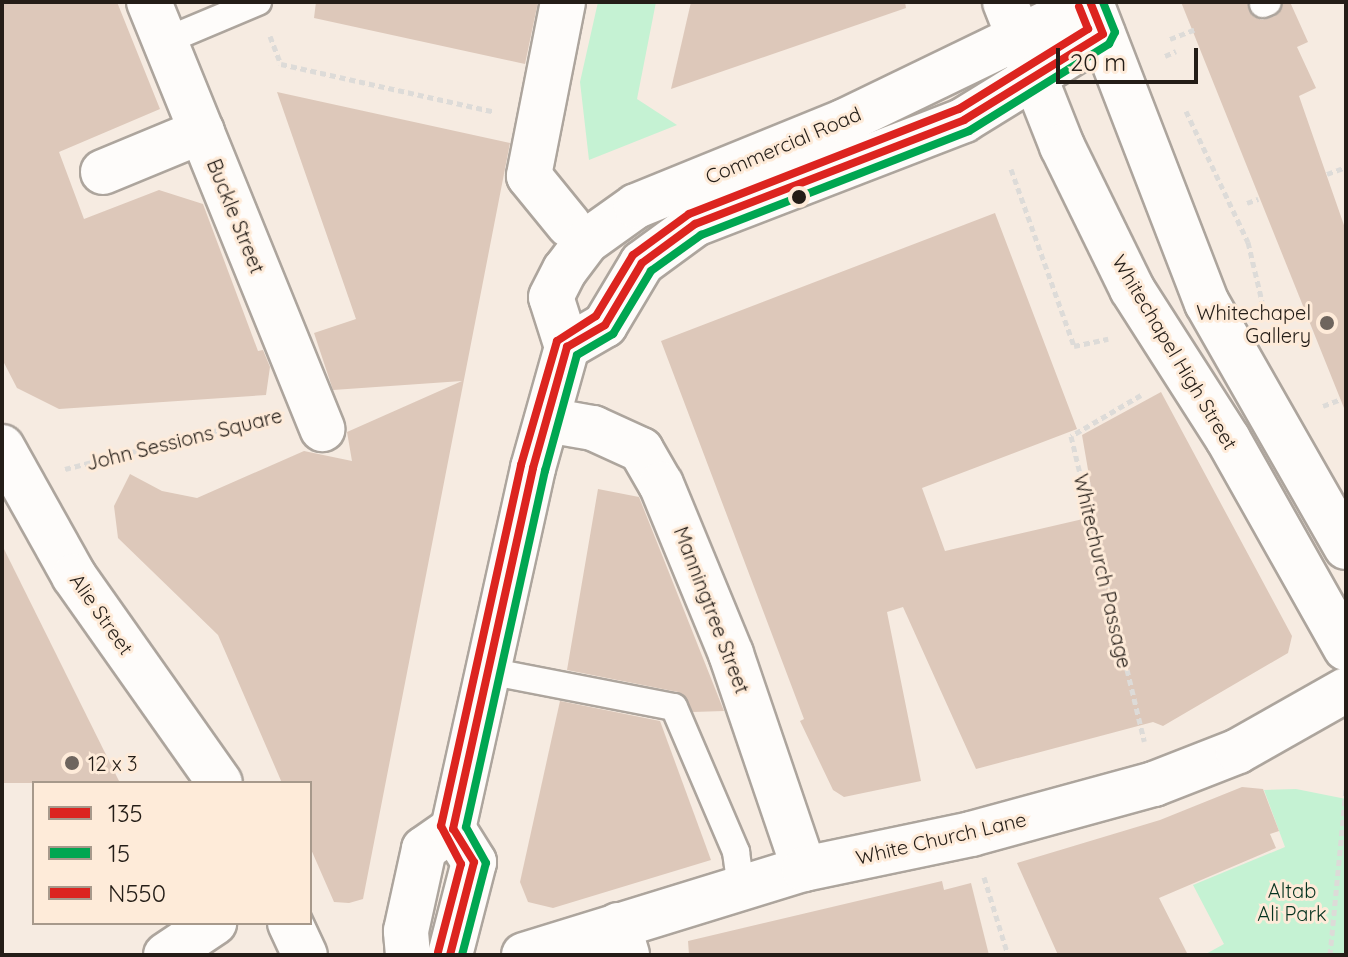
<!DOCTYPE html>
<html>
<head>
<meta charset="utf-8">
<style>
	body { margin:0 }
	#map { position:relative; width:1348px; height:957px; overflow:hidden; background:#f6ebe1; font-family:Quicksand,sans-serif }
	div>[style] { position:absolute }
	[style*='--x'] { left:calc(var(--x)*1px); top:calc(var(--y)*1px); width:calc(var(--w)*1px); rotate:calc(var(--a)*1deg) }
	.green>* { inset:0; background:#c5f2d3 }
	.building>* { inset:0; background:#ddc8ba }
	.path>* { height:5px; margin-top:-2.5px; transform-origin:0; background:repeating-linear-gradient(90deg,#dddbd8 0 6px,transparent 0 10px) }
	.roads { filter:drop-shadow(2px 0 #ada59d) drop-shadow(-2px 0 #ada59d) drop-shadow(0 2px #ada59d) drop-shadow(0 -2px #ada59d) }
	.lane>* { height:26px; margin:-13px; padding:0 13px; transform-origin:13px; border-radius:13px; background:#fefcfa }
	.street>* { height:44px; margin:-22px; padding:0 22px; transform-origin:22px; border-radius:22px; background:#fefcfa }
	.secondary>* { height:44px; margin:-22px; padding:0 22px; transform-origin:22px; border-radius:22px; background:#fefcfa }
	.highway>* { height:44px; margin:-22px; padding:0 22px; transform-origin:22px; border-radius:22px; background:#fefcfa }
	.bus-1>* { height:8px; margin:-4px; padding:0 4px; transform-origin:4px; border-radius:4px; background:#dc241f }
	.bus-2>* { height:8px; margin:-4px; padding:0 4px; transform-origin:4px; border-radius:4px; background:#00a651 }
	.bus-3>* { height:8px; margin:-4px; padding:0 4px; transform-origin:4px; border-radius:4px; background:#dc241f }
	.dots>* { width:22px; height:22px; translate:-50% -50%; box-sizing:border-box; border:4px solid #feebd9; border-radius:50% }
	span { translate:-50% -50%; white-space:nowrap; text-align:center; line-height:1.15; -webkit-text-stroke:6px #feebd9; paint-order:stroke }
	.street-label { font-size:20px; color:#241d17 }
	.poi-label { font-size:20px; color:#241d17 }
	.right { translate:-100% -50%; text-align:right }
	.left { translate:0 -50%; text-align:left }
	.park-label { font-size:20px; color:#063320 }
	.frame { position:absolute; inset:0; border:4px solid #241d17; pointer-events:none }
	.legend { position:absolute; left:32px; top:781px; width:280px; height:144px; box-sizing:border-box; background:#feebd9; border:2px solid #a7998b; margin:0; padding:10px 14px; list-style:none; font-size:24px; color:#241d17 }
	.legend li { display:flex; align-items:center; gap:16px; height:40px }
	.legend b { width:40px; border:2px solid #a7998b }
	.scale { position:absolute; left:1056px; top:48px; width:142px; height:36px; box-sizing:border-box; border:4px solid #241d17; border-top:0; padding-left:10px; font-size:24px; line-height:28px; white-space:nowrap; color:#241d17; -webkit-text-stroke:6px #feebd9; paint-order:stroke }
</style>
</head>
<body>
<div id="map">
	<div class="green">
		<i style="clip-path:polygon(598px 2px,656px 2px,637px 99px,677px 125px,589px 160px,580px 82px)"></i>
		<i style="clip-path:polygon(1296px 789px,1346px 799px,1346px 955px,1204px 955px,1224px 944px,1193px 885px,1285px 847px,1264px 790px)"></i>
	</div>
	<div class="building">
		<i style="clip-path:polygon(2px 2px,117px 2px,160px 109px,59px 152px,84px 219px,159px 190px,203px 204px,258px 351px,263px 350px,270px 367px,266px 395px,59px 409px,17px 388px,2px 359px)"></i>
		<i style="clip-path:polygon(316px 2px,538px 2px,525px 64px,314px 18px)"></i>
		<i style="clip-path:polygon(691px 2px,905px 2px,906px 8px,671px 89px)"></i>
		<i style="clip-path:polygon(1181px 2px,1247px 2px,1253px 16px,1262px 20px,1275px 16px,1284px 2px,1290px 2px,1308px 42px,1297px 47px,1316px 88px,1299px 96px,1346px 231px,1346px 413px)"></i>
		<i style="clip-path:polygon(277px 92px,510px 143px,363px 899px,349px 903px,334px 902px,310px 847px,310px 783px,282px 783px,218px 635px,118px 538px,114px 506px,130px 474px,162px 491px,197px 498px,304px 451px,352px 461px,347px 432px,462px 381px,333px 390px,314px 333px,356px 319px)"></i>
		<i style="clip-path:polygon(995px 213px,1077px 429px,922px 488px,945px 551px,1096px 516px,1082px 435px,1161px 392px,1292px 636px,1288px 653px,1163px 726px,1153px 722px,976px 769px,903px 607px,887px 612px,921px 781px,844px 797px,833px 790px,800px 721px,804px 719px,661px 341px)"></i>
		<i style="clip-path:polygon(598px 489px,639px 497px,724px 711px,693px 712px,678px 692px,567px 670px)"></i>
		<i style="clip-path:polygon(2px 545px,120px 783px,2px 783px)"></i>
		<i style="clip-path:polygon(560px 701px,660px 721px,711px 860px,553px 908px,528px 902px,520px 882px)"></i>
		<i style="clip-path:polygon(1242px 787px,1263px 789px,1279px 831px,1270px 834px,1276px 848px,1159px 898px,1188px 955px,1058px 955px,1017px 863px,1160px 820px)"></i>
		<i style="clip-path:polygon(942px 881px,944px 890px,971px 883px,989px 955px,689px 955px,688px 941px)"></i>
	</div>
	<div class="path">
		<i style="--x:270;--y:36;--w:30;--a:69"></i>
		<i style="--x:281;--y:64;--w:219;--a:12.6"></i>
		<i style="--x:1170;--y:39;--w:26;--a:-21"></i>
		<i style="--x:1165;--y:56;--w:12;--a:-24"></i>
		<i style="--x:1186;--y:111;--w:145;--a:64.7"></i>
		<i style="--x:1248;--y:242;--w:61;--a:76.7"></i>
		<i style="--x:1011;--y:169;--w:188;--a:70.4"></i>
		<i style="--x:1074;--y:346;--w:35;--a:-12"></i>
		<i style="--x:1327;--y:174;--w:20;--a:-20"></i>
		<i style="--x:1247;--y:203;--w:12;--a:-20"></i>
		<i style="--x:1141;--y:395;--w:81;--a:149.6"></i>
		<i style="--x:1071;--y:436;--w:314;--a:76.5"></i>
		<i style="--x:1323;--y:406;--w:17;--a:-21"></i>
		<i style="--x:65;--y:469;--w:211;--a:-14.3"></i>
		<i style="--x:984;--y:877;--w:82;--a:72.9"></i>
		<i style="--x:1330;--y:955;--w:166;--a:-84.5"></i>
	</div>
	<div class="roads">
		<div class="lane">
			<i style="--x:1263;--y:4;--w:5;--a:-22"></i>
			<i style="--x:165;--y:41;--w:101;--a:-22.8"></i>
			<i style="--x:488;--y:671;--w:189;--a:11"></i>
			<i style="--x:674;--y:707;--w:158;--a:66.8"></i>
			<i style="--x:736;--y:852;--w:34;--a:82"></i>
		</div>
		<div class="street">
			<i style="--x:149;--y:2;--w:461;--a:67.9"></i>
			<i style="--x:563;--y:2;--w:177;--a:101.1"></i>
			<i style="--x:529;--y:176;--w:63;--a:50.8"></i>
			<i style="--x:103;--y:172;--w:107;--a:-22.5"></i>
			<i style="--x:547;--y:420;--w:47;--a:9.9"></i>
			<i style="--x:593;--y:428;--w:53;--a:24.6"></i>
			<i style="--x:641;--y:450;--w:39;--a:60"></i>
			<i style="--x:661;--y:484;--w:184;--a:67.6"></i>
			<i style="--x:731;--y:654;--w:227;--a:71.2"></i>
			<i style="--x:618;--y:925;--w:31;--a:73"></i>
			<i style="--x:166;--y:955;--w:58;--a:-33.7"></i>
		</div>
		<div class="secondary">
			<i style="--x:2;--y:447;--w:148;--a:60.8"></i>
			<i style="--x:74;--y:576;--w:253;--a:54.8"></i>
			<i style="--x:290;--y:923;--w:35;--a:65"></i>
			<i style="--x:524;--y:955;--w:293;--a:-17.1"></i>
			<i style="--x:804;--y:869;--w:171;--a:-11.8"></i>
			<i style="--x:971;--y:834;--w:190;--a:-15.3"></i>
			<i style="--x:1154;--y:784;--w:90;--a:-21.4"></i>
			<i style="--x:1238;--y:751;--w:124;--a:-29.5"></i>
		</div>
		<div class="highway">
			<i style="--x:1005;--y:2;--w:155;--a:68.4"></i>
			<i style="--x:1062;--y:146;--w:159;--a:63.9"></i>
			<i style="--x:1132;--y:289;--w:178;--a:57.4"></i>
			<i style="--x:1228;--y:439;--w:240;--a:60.6"></i>
			<i style="--x:1093;--y:8;--w:316;--a:68.9"></i>
			<i style="--x:1207;--y:303;--w:281;--a:60.3"></i>
			<i style="--x:567;--y:347;--w:44;--a:-30.1"></i>
			<i style="--x:605;--y:325;--w:72;--a:-59.2"></i>
			<i style="--x:642;--y:263;--w:66;--a:-36.3"></i>
			<i style="--x:695;--y:224;--w:288;--a:-21.1"></i>
			<i style="--x:964;--y:120;--w:163;--a:-31.7"></i>
			<i style="--x:408;--y:955;--w:24;--a:-95"></i>
			<i style="--x:406;--y:931;--w:84;--a:-77.6"></i>
			<i style="--x:424;--y:849;--w:35;--a:-35"></i>
			<i style="--x:453;--y:829;--w:370;--a:-77.5"></i>
			<i style="--x:533;--y:468;--w:126;--a:-74.3"></i>
			<i style="--x:567;--y:347;--w:52;--a:-107.7"></i>
			<i style="--x:551;--y:297;--w:30;--a:-63"></i>
			<i style="--x:565;--y:270;--w:36;--a:-53"></i>
			<i style="--x:587;--y:241;--w:60;--a:-35.5"></i>
			<i style="--x:636;--y:206;--w:226;--a:-22.1"></i>
			<i style="--x:845;--y:121;--w:273;--a:-25.8"></i>
			<i style="--x:450;--y:955;--w:96;--a:-75.5"></i>
			<i style="--x:474;--y:862;--w:39;--a:-122"></i>
		</div>
	</div>
	<div class="bus-1">
		<i style="--x:450;--y:955;--w:96;--a:-75.5"></i>
		<i style="--x:474;--y:862;--w:39;--a:-122"></i>
		<i style="--x:453;--y:829;--w:370;--a:-77.5"></i>
		<i style="--x:533;--y:468;--w:126;--a:-74.3"></i>
		<i style="--x:567;--y:347;--w:44;--a:-30.1"></i>
		<i style="--x:605;--y:325;--w:72;--a:-59.2"></i>
		<i style="--x:642;--y:263;--w:66;--a:-36.3"></i>
		<i style="--x:695;--y:224;--w:288;--a:-21.1"></i>
		<i style="--x:964;--y:120;--w:163;--a:-31.7"></i>
		<i style="--x:1103;--y:34;--w:35;--a:-112"></i>
	</div>
	<div class="bus-2">
		<i style="--x:462;--y:955;--w:95;--a:-75.4"></i>
		<i style="--x:486;--y:863;--w:41;--a:-119.1"></i>
		<i style="--x:466;--y:827;--w:365;--a:-77.5"></i>
		<i style="--x:545;--y:471;--w:120;--a:-74.6"></i>
		<i style="--x:577;--y:355;--w:42;--a:-30.3"></i>
		<i style="--x:613;--y:334;--w:74;--a:-58.9"></i>
		<i style="--x:651;--y:271;--w:62;--a:-35.8"></i>
		<i style="--x:701;--y:235;--w:287;--a:-21.2"></i>
		<i style="--x:969;--y:131;--w:165;--a:-31.9"></i>
		<i style="--x:1109;--y:44;--w:13;--a:-63"></i>
		<i style="--x:1115;--y:32;--w:32;--a:-112"></i>
	</div>
	<div class="bus-3">
		<i style="--x:438;--y:952;--w:91;--a:-75.4"></i>
		<i style="--x:461;--y:864;--w:43;--a:-117.8"></i>
		<i style="--x:441;--y:826;--w:370;--a:-77.5"></i>
		<i style="--x:521;--y:465;--w:129;--a:-73.8"></i>
		<i style="--x:557;--y:341;--w:46;--a:-32.7"></i>
		<i style="--x:596;--y:316;--w:71;--a:-58.8"></i>
		<i style="--x:633;--y:255;--w:69;--a:-36.2"></i>
		<i style="--x:689;--y:214;--w:290;--a:-21.3"></i>
		<i style="--x:959;--y:109;--w:152;--a:-31.8"></i>
		<i style="--x:1088;--y:29;--w:24;--a:-112"></i>
	</div>
	<div class="dots">
		<i style="left:799px;top:197px;background:#241d17"></i>
		<i style="left:1327px;top:323px;background:#6e655e"></i>
		<i style="left:72px;top:763px;background:#6e655e"></i>
	</div>
	<div class="street-label">
		<span style="left:783px;top:145px;rotate:-23deg">Commercial Road</span>
		<span style="left:236px;top:216px;rotate:68deg">Buckle Street</span>
		<span style="left:1175px;top:352px;rotate:59deg">Whitechapel High Street</span>
		<span style="left:184px;top:439px;rotate:-14deg">John Sessions Square</span>
		<span style="left:1103px;top:571px;rotate:77deg">Whitechurch Passage</span>
		<span style="left:712px;top:610px;rotate:69deg">Manningtree Street</span>
		<span style="left:102px;top:614px;rotate:55deg">Alie Street</span>
		<span style="left:941px;top:838px;rotate:-13deg">White Church Lane</span>
	</div>
	<div class="poi-label">
		<span class="right" style="left:1311px;top:324px">Whitechapel<br>Gallery</span>
		<span class="left" style="left:88px;top:763px">12 x 3</span>
	</div>
	<div class="park-label">
		<span style="left:1292px;top:902px">Altab<br>Ali Park</span>
	</div>
	<div class="frame"></div>
	<ul class="legend">
	<li><b style="height:10px;background:#dc241f"></b>135</li>
	<li><b style="height:10px;background:#00a651"></b>15</li>
	<li><b style="height:10px;background:#dc241f"></b>N550</li>
	</ul>
	<div class="scale">20 m</div>
</div>
</body>
</html>
